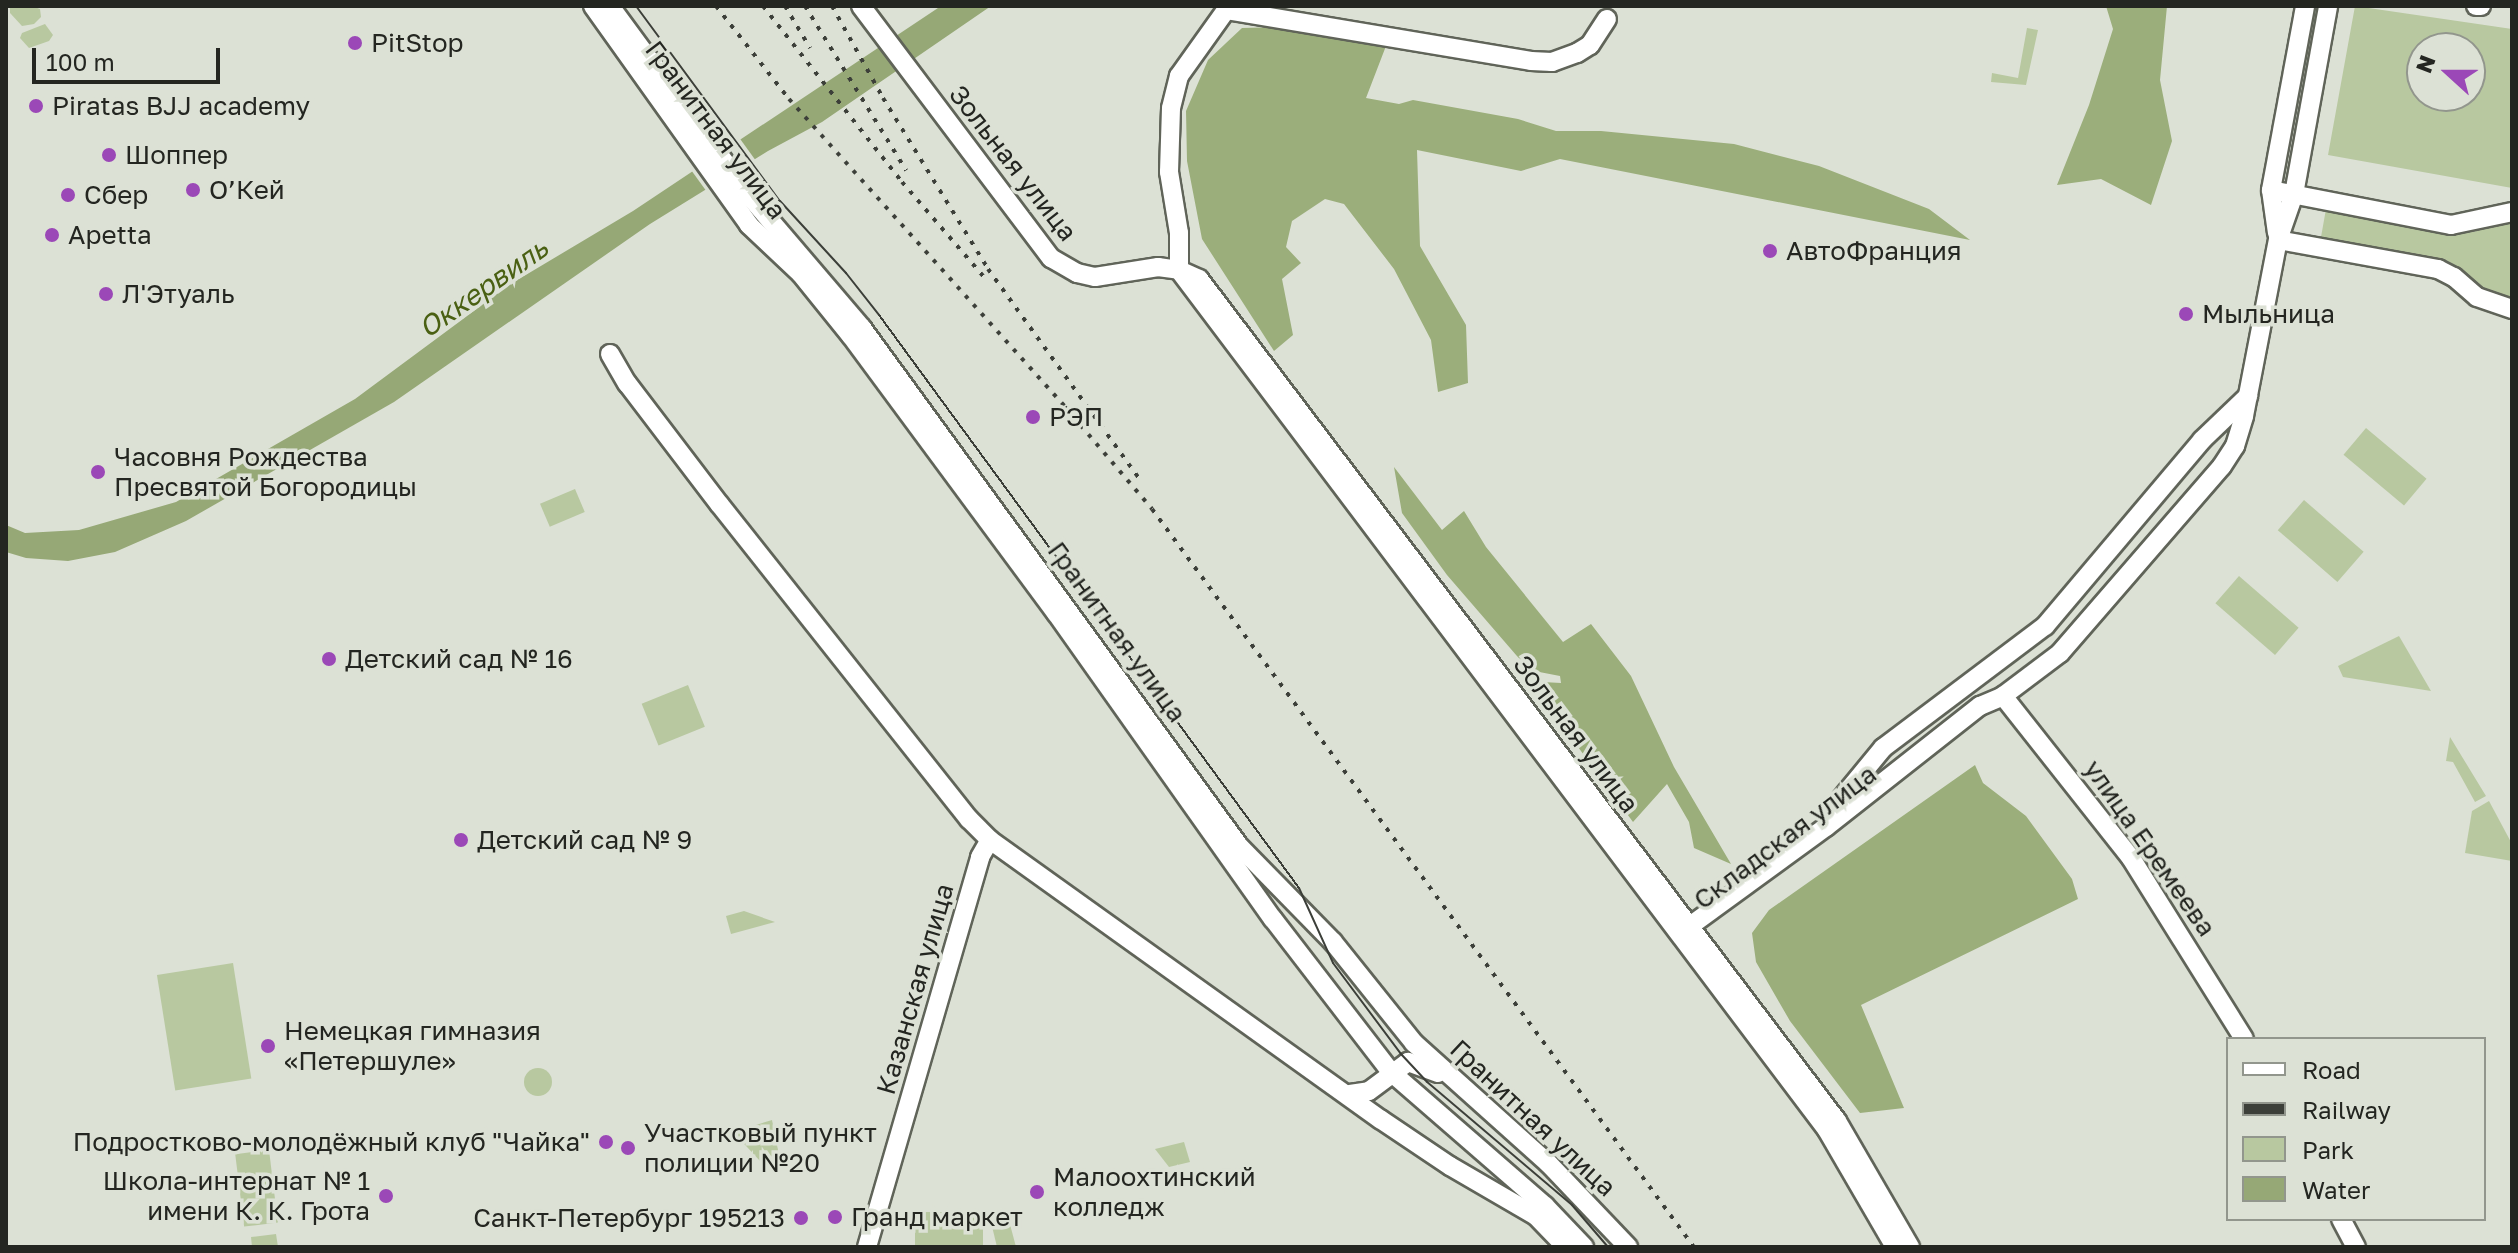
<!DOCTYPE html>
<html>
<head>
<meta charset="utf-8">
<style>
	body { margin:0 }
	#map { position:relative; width:2518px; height:1253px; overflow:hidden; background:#dce1d5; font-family:"Golos Text",sans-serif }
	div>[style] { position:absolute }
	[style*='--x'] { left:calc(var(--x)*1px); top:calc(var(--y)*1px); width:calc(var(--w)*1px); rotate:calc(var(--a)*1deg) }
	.green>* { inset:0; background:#b8c8a0; transform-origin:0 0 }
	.round { border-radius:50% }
	.forest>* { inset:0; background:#9bae7b }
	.water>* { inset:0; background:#96a876 }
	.pier>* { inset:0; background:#dce1d5; transform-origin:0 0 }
	.roads { filter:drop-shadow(2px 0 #606459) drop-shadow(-2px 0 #606459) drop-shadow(0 2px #606459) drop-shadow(0 -2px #606459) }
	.minor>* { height:18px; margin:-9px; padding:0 9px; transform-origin:9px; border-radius:9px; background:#fff }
	.tram>* { height:2px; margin:-1px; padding:0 1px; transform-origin:1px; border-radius:1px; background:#3c3f39 }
	.rail>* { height:4px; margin-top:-2px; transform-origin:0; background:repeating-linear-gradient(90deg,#3c3f39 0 4px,transparent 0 12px) }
	.dots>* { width:22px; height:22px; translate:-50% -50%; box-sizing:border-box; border:4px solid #dce1d5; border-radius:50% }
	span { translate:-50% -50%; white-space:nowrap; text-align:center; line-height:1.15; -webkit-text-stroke:7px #dce1d5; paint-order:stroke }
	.poi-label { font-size:26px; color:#242621 }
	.left { translate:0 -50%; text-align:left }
	.right { translate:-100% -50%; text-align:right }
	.street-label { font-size:26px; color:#242621 }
	.water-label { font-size:28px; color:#4a6013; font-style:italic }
	.frame { position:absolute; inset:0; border:8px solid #242621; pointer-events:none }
	.legend { position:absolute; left:2226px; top:1037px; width:260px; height:184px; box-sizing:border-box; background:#dce1d5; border:2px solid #92968d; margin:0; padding:10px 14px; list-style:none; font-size:24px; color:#242621 }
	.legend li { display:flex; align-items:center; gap:16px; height:40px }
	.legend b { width:40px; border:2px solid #92968d }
	.north { position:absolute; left:2406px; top:32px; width:80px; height:80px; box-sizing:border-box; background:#dce1d5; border:2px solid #92968d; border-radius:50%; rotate:291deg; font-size:22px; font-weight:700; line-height:32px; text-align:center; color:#242621 }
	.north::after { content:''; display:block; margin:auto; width:28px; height:36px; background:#9b48b7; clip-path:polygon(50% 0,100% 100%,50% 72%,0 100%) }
	.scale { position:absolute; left:32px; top:48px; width:188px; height:36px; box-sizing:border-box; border:4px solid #242621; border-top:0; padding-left:10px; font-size:24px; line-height:28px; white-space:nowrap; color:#242621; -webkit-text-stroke:6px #dce1d5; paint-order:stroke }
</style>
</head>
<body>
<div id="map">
	<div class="green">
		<i style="clip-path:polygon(10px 6px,32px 6px,40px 9px,41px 17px,34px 24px,22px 26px,10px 13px)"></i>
		<i style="clip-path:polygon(evenodd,2355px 6px,2512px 29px,2512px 188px,2328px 155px,2355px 6px,2422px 48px,2470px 48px,2470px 96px,2422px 96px,2422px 48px)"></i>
		<i style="clip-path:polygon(45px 24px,53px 35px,49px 41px,29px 48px,20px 38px,22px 33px)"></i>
		<i style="clip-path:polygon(2027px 28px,2038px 30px,2026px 85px,1991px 82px,1992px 73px,2018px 78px)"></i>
		<i style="clip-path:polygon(2326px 209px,2452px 233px,2474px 232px,2498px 220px,2512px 222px,2512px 300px,2486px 294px,2447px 261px,2321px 237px)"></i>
		<i style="left:2366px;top:428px;width:79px;height:35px;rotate:40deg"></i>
		<i style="left:575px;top:489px;width:25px;height:38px;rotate:67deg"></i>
		<i style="left:2304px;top:500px;width:79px;height:40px;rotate:41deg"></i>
		<i style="left:2239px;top:576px;width:79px;height:36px;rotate:41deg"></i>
		<i style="clip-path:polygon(2399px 636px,2431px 691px,2343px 677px,2338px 666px)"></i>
		<i style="left:688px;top:685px;width:45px;height:50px;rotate:68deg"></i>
		<i style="clip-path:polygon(2450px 737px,2486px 796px,2475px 802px,2453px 762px,2446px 761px)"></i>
		<i style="clip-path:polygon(2489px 801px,2512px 844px,2512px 861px,2465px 853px,2472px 811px)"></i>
		<i style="clip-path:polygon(744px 911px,775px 922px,731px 934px,726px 916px)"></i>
		<i style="left:233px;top:963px;width:117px;height:77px;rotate:81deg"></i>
		<i class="round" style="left:524px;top:1068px;width:28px;height:28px"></i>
		<i style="clip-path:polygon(772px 1120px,780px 1160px,761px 1162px,733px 1132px)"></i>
		<i style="clip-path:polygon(1184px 1142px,1190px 1162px,1169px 1167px,1155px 1149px)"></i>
		<i style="left:269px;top:1150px;width:73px;height:34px;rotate:83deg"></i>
		<i style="left:915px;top:1212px;width:68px;height:35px"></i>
		<i style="clip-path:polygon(1007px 1213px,1016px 1247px,997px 1247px,990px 1218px)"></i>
		<i style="clip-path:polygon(276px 1234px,278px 1247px,252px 1247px,251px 1237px)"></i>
	</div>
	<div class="forest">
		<i style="clip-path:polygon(2106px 6px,2167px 6px,2160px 80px,2172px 141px,2151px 205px,2101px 179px,2057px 185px,2089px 105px,2113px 29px)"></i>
		<i style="clip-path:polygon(1280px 27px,1386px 46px,1366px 98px,1399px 104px,1413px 100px,1518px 119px,1556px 131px,1601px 131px,1734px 144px,1819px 166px,1929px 209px,1970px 240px,1560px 159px,1521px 171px,1417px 150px,1420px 246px,1466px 325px,1468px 383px,1438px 392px,1431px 340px,1394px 269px,1344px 204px,1325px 199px,1292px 221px,1286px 247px,1301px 263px,1282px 279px,1293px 335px,1274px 351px,1202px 239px,1187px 161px,1186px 111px,1208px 60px,1242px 28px)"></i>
		<i style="clip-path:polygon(1394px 467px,1442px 530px,1464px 511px,1486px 547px,1563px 642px,1591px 624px,1631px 676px,1674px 767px,1731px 864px,1694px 848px,1689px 822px,1667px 784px,1633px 822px,1570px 736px,1523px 681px,1561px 683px,1560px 676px,1529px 670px,1447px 575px,1402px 513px)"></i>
		<i style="clip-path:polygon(1975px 765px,1983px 783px,2026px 816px,2072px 879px,2078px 899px,1861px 1005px,1904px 1108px,1860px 1113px,1790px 1021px,1756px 962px,1752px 933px,1769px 910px)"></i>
	</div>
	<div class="water">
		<i style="clip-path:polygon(941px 6px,991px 6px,822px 122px,768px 151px,650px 224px,394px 402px,186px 521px,115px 552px,68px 561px,26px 558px,6px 552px,6px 525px,25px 533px,79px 530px,176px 502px,355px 399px,509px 285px,633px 211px)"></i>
	</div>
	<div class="pier">
		<i style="left:738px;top:136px;width:32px;height:58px;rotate:54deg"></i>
	</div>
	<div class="roads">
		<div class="minor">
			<i style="--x:593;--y:6;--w:269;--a:54.5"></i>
			<i style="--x:749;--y:225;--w:71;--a:43.3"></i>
			<i style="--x:801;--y:274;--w:80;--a:51.1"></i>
			<i style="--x:851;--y:336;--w:345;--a:53.5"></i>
			<i style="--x:1056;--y:613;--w:375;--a:54.7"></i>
			<i style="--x:1273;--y:919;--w:193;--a:52.4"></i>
			<i style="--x:1391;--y:1072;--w:204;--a:41"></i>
			<i style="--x:1545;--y:1206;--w:57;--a:46.4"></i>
			<i style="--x:610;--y:6;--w:238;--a:53.7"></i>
			<i style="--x:751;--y:198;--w:171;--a:49.5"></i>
			<i style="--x:862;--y:328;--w:641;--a:53.95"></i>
			<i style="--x:1239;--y:846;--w:134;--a:45.6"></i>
			<i style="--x:1333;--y:942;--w:129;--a:51.3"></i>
			<i style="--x:1414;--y:1043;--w:181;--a:41.9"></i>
			<i style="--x:1549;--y:1164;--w:115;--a:46.4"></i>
			<i style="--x:861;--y:6;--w:316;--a:53"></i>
			<i style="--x:1051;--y:258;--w:30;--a:30"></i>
			<i style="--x:1077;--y:273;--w:18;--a:13"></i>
			<i style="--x:1095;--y:277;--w:64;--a:-9"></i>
			<i style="--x:1158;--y:267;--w:21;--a:8"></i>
			<i style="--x:1179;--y:270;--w:22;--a:24"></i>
			<i style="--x:1199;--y:279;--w:1056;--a:52.85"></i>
			<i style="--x:1837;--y:1121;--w:146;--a:59.9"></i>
			<i style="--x:2476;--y:6;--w:5;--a:0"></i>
			<i style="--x:1227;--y:10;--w:308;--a:9.5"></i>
			<i style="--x:1531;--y:61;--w:21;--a:3"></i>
			<i style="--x:1552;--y:62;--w:27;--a:-20"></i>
			<i style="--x:1577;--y:53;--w:15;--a:-32"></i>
			<i style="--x:1590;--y:45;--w:31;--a:-57"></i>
			<i style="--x:2271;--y:190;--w:183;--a:11"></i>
			<i style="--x:2451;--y:225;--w:62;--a:-12"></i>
			<i style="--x:2277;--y:233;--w:43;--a:-97.9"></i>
			<i style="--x:2271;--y:190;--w:187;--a:-79.5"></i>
			<i style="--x:2278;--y:240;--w:163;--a:10.3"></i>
			<i style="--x:2438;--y:269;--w:18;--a:27"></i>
			<i style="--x:2454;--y:277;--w:30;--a:41"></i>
			<i style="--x:2477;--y:297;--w:37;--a:19"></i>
			<i style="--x:1179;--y:270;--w:1077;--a:53"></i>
			<i style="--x:1827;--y:1130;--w:135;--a:59.8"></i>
			<i style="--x:1179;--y:270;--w:37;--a:-90"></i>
			<i style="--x:1179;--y:233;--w:62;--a:-99.3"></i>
			<i style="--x:1169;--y:172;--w:64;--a:-88.2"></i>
			<i style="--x:1171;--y:108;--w:33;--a:-76"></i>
			<i style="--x:1179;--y:76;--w:86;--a:-54.5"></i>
			<i style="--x:610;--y:354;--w:34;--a:60"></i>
			<i style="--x:627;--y:383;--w:153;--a:52.7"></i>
			<i style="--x:720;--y:505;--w:401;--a:51.6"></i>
			<i style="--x:969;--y:819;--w:30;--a:45"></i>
			<i style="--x:990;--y:840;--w:480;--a:35.6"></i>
			<i style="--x:1380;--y:1119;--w:84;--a:33.9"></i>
			<i style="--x:1450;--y:1166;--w:99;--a:30.2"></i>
			<i style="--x:1536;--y:1216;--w:43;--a:45.9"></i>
			<i style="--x:2003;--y:696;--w:206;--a:51.7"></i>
			<i style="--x:2131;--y:858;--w:213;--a:58"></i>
			<i style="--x:1831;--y:818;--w:21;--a:-62"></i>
			<i style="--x:1841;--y:799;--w:66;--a:-50.5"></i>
			<i style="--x:1883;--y:748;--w:203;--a:-37"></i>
			<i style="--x:2045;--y:626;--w:243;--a:-49.8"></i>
			<i style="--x:2202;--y:440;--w:64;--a:-43.7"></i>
			<i style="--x:1684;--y:935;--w:11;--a:-56"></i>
			<i style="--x:1690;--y:926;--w:168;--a:-36.1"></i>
			<i style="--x:1826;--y:827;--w:196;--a:-38.2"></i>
			<i style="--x:1980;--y:706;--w:25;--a:-23"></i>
			<i style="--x:2003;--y:696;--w:71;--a:-37"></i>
			<i style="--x:2060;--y:653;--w:247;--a:-49.1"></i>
			<i style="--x:2222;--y:466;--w:24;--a:-57"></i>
			<i style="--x:2235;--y:446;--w:31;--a:-73"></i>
			<i style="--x:2244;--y:416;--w:179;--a:-79.1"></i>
			<i style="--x:2278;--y:240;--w:49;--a:-70.8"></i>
			<i style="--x:2294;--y:194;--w:191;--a:-79.7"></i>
			<i style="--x:1350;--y:1094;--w:19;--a:-9"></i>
			<i style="--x:1369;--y:1091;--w:49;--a:-36.6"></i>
			<i style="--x:1408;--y:1062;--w:32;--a:20"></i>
			<i style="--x:2341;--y:1219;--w:32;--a:62"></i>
			<i style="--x:867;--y:1247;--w:406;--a:-73.8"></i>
			<i style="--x:980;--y:857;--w:20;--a:-60"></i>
		</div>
	</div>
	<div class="tram">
		<i style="--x:636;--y:6;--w:242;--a:53.6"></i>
		<i style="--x:780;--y:201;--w:98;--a:47.5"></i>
		<i style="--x:846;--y:273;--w:53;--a:51.8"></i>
		<i style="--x:879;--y:315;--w:710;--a:53.76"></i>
		<i style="--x:1299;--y:888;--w:82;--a:65.6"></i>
		<i style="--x:1333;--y:963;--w:114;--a:53.2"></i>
		<i style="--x:1401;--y:1054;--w:38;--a:47"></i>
		<i style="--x:1427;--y:1082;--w:190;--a:40.3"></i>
		<i style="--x:1572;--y:1205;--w:55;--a:49.4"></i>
	</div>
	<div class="rail">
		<i style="--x:716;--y:6;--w:118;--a:51.9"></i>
		<i style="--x:789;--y:99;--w:414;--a:48.1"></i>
		<i style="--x:1065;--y:407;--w:134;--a:49.5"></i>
		<i style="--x:1152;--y:509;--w:916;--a:53.71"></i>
		<i style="--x:763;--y:6;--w:224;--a:51.7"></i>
		<i style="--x:902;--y:182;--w:124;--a:49.2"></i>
		<i style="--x:785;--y:6;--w:49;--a:59.2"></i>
		<i style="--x:805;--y:6;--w:193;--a:58.4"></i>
		<i style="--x:832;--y:6;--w:105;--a:61"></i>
		<i style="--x:883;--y:98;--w:201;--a:58.4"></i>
		<i style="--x:988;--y:269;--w:261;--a:54.2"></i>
	</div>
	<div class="dots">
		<i style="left:355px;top:43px;background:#9b48b7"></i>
		<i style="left:36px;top:106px;background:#9b48b7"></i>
		<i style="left:109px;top:155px;background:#9b48b7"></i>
		<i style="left:193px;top:190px;background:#9b48b7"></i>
		<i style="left:68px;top:195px;background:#9b48b7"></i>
		<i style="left:52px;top:235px;background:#9b48b7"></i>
		<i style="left:1770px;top:251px;background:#9b48b7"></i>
		<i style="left:106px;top:294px;background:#9b48b7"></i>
		<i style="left:2186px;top:314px;background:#9b48b7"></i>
		<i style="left:1033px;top:417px;background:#9b48b7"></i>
		<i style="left:98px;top:472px;background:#9b48b7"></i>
		<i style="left:329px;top:659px;background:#9b48b7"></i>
		<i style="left:461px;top:840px;background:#9b48b7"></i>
		<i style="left:268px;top:1046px;background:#9b48b7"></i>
		<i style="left:606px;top:1142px;background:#9b48b7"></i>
		<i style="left:628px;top:1148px;background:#9b48b7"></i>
		<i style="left:1037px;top:1192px;background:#9b48b7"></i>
		<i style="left:386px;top:1196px;background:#9b48b7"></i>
		<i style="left:835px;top:1217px;background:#9b48b7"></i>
		<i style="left:801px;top:1218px;background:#9b48b7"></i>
	</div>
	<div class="poi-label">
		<span class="left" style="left:371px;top:43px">PitStop</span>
		<span class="left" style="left:52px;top:106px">Piratas BJJ academy</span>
		<span class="left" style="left:125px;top:155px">Шоппер</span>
		<span class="left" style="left:209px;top:190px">О’Кей</span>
		<span class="left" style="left:84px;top:195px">Сбер</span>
		<span class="left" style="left:68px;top:235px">Apetta</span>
		<span class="left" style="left:1786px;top:251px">АвтоФранция</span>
		<span class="left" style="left:122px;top:294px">Л'Этуаль</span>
		<span class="left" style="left:2202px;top:314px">Мыльница</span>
		<span class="left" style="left:1049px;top:417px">РЭП</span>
		<span class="left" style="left:114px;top:472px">Часовня Рождества<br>Пресвятой Богородицы</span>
		<span class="left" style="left:345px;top:659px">Детский сад № 16</span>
		<span class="left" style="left:477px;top:840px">Детский сад № 9</span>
		<span class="left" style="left:284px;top:1046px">Немецкая гимназия<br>«Петершуле»</span>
		<span class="left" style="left:644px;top:1148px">Участковый пункт<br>полиции №20</span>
		<span class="right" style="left:590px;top:1142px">Подростково-молодёжный клуб "Чайка"</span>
		<span class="left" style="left:1053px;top:1192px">Малоохтинский<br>колледж</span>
		<span class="right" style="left:370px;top:1196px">Школа-интернат № 1<br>имени К. К. Грота</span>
		<span class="left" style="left:851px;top:1217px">Гранд маркет</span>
		<span class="right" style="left:785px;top:1218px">Санкт-Петербург 195213</span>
	</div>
	<div class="street-label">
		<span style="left:716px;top:130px;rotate:53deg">Гранитная улица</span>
		<span style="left:1013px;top:163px;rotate:52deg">Зольная улица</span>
		<span style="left:1117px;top:632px;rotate:54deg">Гранитная улица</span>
		<span style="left:1576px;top:734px;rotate:53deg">Зольная улица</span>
		<span style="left:1785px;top:837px;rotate:-37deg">Складская улица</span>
		<span style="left:2150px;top:848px;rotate:55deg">улица Еремеева</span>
		<span style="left:915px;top:989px;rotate:-74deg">Казанская улица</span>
		<span style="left:1533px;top:1118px;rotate:43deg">Гранитная улица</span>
	</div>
	<div class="water-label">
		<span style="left:483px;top:288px;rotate:-35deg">Оккервиль</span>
	</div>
	<div class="frame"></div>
	<ul class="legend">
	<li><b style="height:10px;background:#fff"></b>Road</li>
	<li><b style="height:10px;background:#3c3f39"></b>Railway</li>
	<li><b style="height:22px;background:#b8c8a0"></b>Park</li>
	<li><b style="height:22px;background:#96a876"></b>Water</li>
	</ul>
	<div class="north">N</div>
	<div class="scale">100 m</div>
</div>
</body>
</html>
